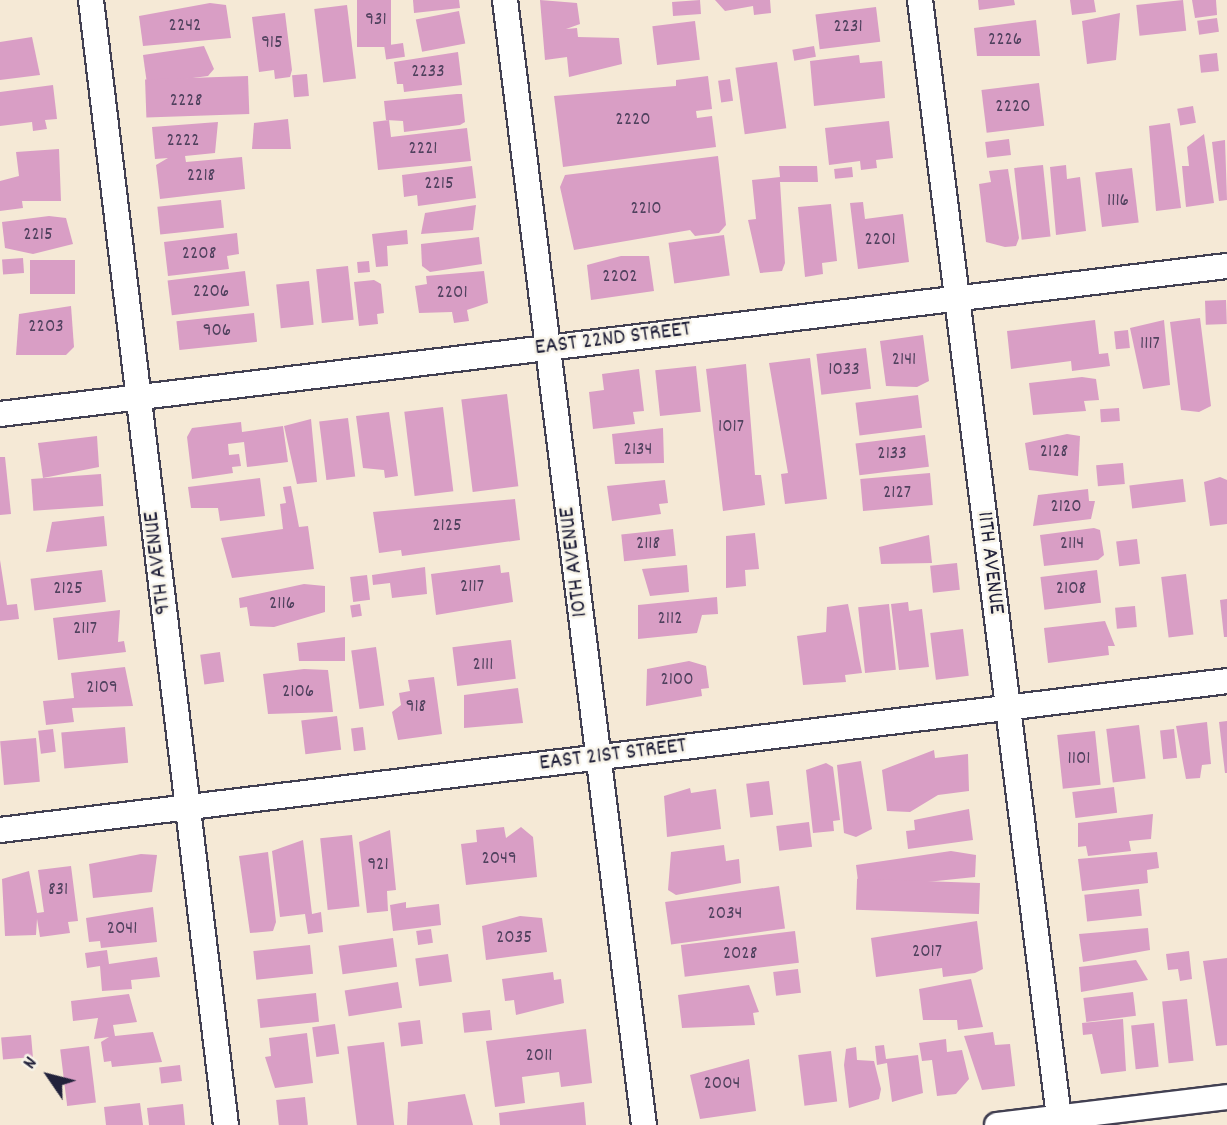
<!DOCTYPE html>
<html>
<head>
<meta charset="utf-8">
<style>
	body { margin:0 }
	#map { position:relative; width:1227px; height:1125px; overflow:hidden; background:#f5e9d6; font-family:Dekko,sans-serif }
	div>[style] { position:absolute }
	[style*='--x'] { left:calc(var(--x)*1px); top:calc(var(--y)*1px); width:calc(var(--w)*1px); rotate:calc(var(--a)*1deg) }
	.building>* { inset:0; background:#d99ec5; transform-origin:0 0 }
	.roads { filter:drop-shadow(2px 0 #424052) drop-shadow(-2px 0 #424052) drop-shadow(0 2px #424052) drop-shadow(0 -2px #424052) }
	.minor>* { height:24px; margin:-12px; padding:0 12px; transform-origin:12px; border-radius:12px; background:#fff }
	span { translate:-50% -50%; white-space:nowrap; text-align:center; line-height:1.15; -webkit-text-stroke:5px #f7f3e8; paint-order:stroke }
	.number-label { font-size:19px; color:#50415e }
	.number-label span { -webkit-text-stroke-width:0 }
	.street-label { font-size:23px; color:#22223b }
	.north { position:absolute; left:14px; top:1041px; width:70px; height:70px; -webkit-text-stroke:5px #f7f3e8; paint-order:stroke; rotate:305deg; font-size:19px; font-weight:700; line-height:28px; text-align:center; color:#22223b }
	.north::after { content:''; display:block; margin:auto; width:24px; height:32px; background:#22223b; clip-path:polygon(50% 0,100% 100%,50% 72%,0 100%) }
</style>
</head>
<body>
<div id="map">
	<div class="building">
		<i style="left:357px;top:0;width:34px;height:47px"></i>
		<i style="clip-path:polygon(413px 0,459px 0,460px 8px,414px 13px)"></i>
		<i style="clip-path:polygon(540px 0,577px 3px,580px 24px,566px 29px,577px 28px,578px 37px,619px 38px,622px 64px,569px 77px,567px 57px,545px 60px)"></i>
		<i style="left:700px;top:0;width:14px;height:28px;rotate:86deg"></i>
		<i style="clip-path:polygon(715px 0,770px 0,771px 13px,754px 15px,753px 6px,725px 11px)"></i>
		<i style="clip-path:polygon(978px 0,1014px 0,1015px 5px,979px 10px)"></i>
		<i style="clip-path:polygon(1070px 0,1094px 0,1096px 12px,1072px 15px)"></i>
		<i style="left:1183px;top:0;width:31px;height:47px;rotate:84deg"></i>
		<i style="clip-path:polygon(1192px 0,1216px 0,1217px 15px,1195px 18px)"></i>
		<i style="clip-path:polygon(210px 3px,226px 5px,231px 38px,143px 46px,139px 16px)"></i>
		<i style="left:347px;top:5px;width:74px;height:33px;rotate:83deg"></i>
		<i style="left:876px;top:7px;width:35px;height:61px;rotate:83deg"></i>
		<i style="left:459px;top:11px;width:33px;height:44px;rotate:79deg"></i>
		<i style="clip-path:polygon(285px 13px,292px 70px,290px 77px,275px 79px,274px 70px,259px 72px,252px 17px)"></i>
		<i style="clip-path:polygon(1120px 13px,1116px 60px,1087px 64px,1082px 21px)"></i>
		<i style="left:1217px;top:18px;width:14px;height:20px;rotate:82deg"></i>
		<i style="clip-path:polygon(1036px 20px,1040px 56px,977px 56px,974px 28px)"></i>
		<i style="left:695px;top:21px;width:39px;height:43px;rotate:83deg"></i>
		<i style="clip-path:polygon(32px 37px,40px 75px,0 80px,0 42px)"></i>
		<i style="left:403px;top:43px;width:14px;height:19px;rotate:82deg"></i>
		<i style="clip-path:polygon(204px 46px,214px 69px,208px 76px,147px 84px,143px 55px)"></i>
		<i style="left:814px;top:46px;width:11px;height:22px;rotate:80deg"></i>
		<i style="clip-path:polygon(458px 52px,462px 85px,404px 92px,403px 84px,397px 84px,394px 62px)"></i>
		<i style="left:1217px;top:53px;width:18px;height:18px;rotate:84deg"></i>
		<i style="clip-path:polygon(859px 55px,860px 63px,882px 61px,885px 98px,814px 106px,810px 61px)"></i>
		<i style="left:777px;top:62px;width:67px;height:42px;rotate:82deg"></i>
		<i style="left:307px;top:74px;width:22px;height:15px;rotate:85deg"></i>
		<i style="left:248px;top:76px;width:38px;height:103px;rotate:88deg"></i>
		<i style="clip-path:polygon(708px 76px,712px 109px,696px 111px,697px 118px,712px 116px,716px 147px,563px 167px,554px 96px,676px 86px,676px 80px)"></i>
		<i style="left:730px;top:79px;width:22px;height:12px;rotate:82deg"></i>
		<i style="left:1039px;top:83px;width:43px;height:58px;rotate:83deg"></i>
		<i style="clip-path:polygon(53px 85px,57px 119px,45px 120px,47px 129px,33px 131px,32px 122px,0 126px,0 92px)"></i>
		<i style="clip-path:polygon(457px 94px,462px 94px,465px 122px,460px 125px,404px 132px,403px 121px,386px 120px,384px 101px)"></i>
		<i style="left:1193px;top:106px;width:17px;height:16px;rotate:80deg"></i>
		<i style="clip-path:polygon(288px 119px,291px 149px,252px 149px,254px 123px)"></i>
		<i style="clip-path:polygon(389px 120px,391px 137px,467px 128px,471px 161px,378px 170px,373px 122px)"></i>
		<i style="clip-path:polygon(889px 121px,893px 158px,876px 160px,877px 168px,861px 170px,860px 161px,829px 165px,825px 128px)"></i>
		<i style="clip-path:polygon(218px 122px,215px 153px,185px 156px,186px 162px,242px 157px,245px 189px,160px 199px,156px 165px,168px 158px,155px 159px,152px 127px)"></i>
		<i style="clip-path:polygon(1170px 123px,1181px 208px,1156px 211px,1149px 126px)"></i>
		<i style="clip-path:polygon(1204px 134px,1214px 203px,1186px 207px,1182px 166px,1189px 166px,1187px 147px)"></i>
		<i style="left:1009px;top:139px;width:16px;height:24px;rotate:83deg"></i>
		<i style="clip-path:polygon(1225px 140px,1227px 200px,1219px 201px,1212px 142px)"></i>
		<i style="clip-path:polygon(59px 149px,61px 201px,22px 201px,23px 208px,0 211px,0 181px,19px 176px,16px 152px)"></i>
		<i style="clip-path:polygon(718px 156px,726px 225px,719px 233px,695px 236px,690px 230px,574px 250px,560px 187px,565px 175px)"></i>
		<i style="left:1043px;top:165px;width:72px;height:29px;rotate:84deg"></i>
		<i style="clip-path:polygon(1066px 165px,1067px 179px,1080px 177px,1086px 231px,1056px 235px,1050px 167px)"></i>
		<i style="clip-path:polygon(472px 166px,476px 198px,418px 206px,417px 195px,404px 197px,402px 175px)"></i>
		<i style="clip-path:polygon(779px 166px,817px 166px,818px 182px,780px 182px,785px 263px,782px 271px,760px 273px,748px 220px,756px 219px,752px 180px,780px 177px)"></i>
		<i style="left:852px;top:167px;width:10px;height:18px;rotate:84deg"></i>
		<i style="left:1132px;top:168px;width:55px;height:37px;rotate:83deg"></i>
		<i style="clip-path:polygon(1008px 169px,1019px 238px,1016px 246px,1005px 247px,986px 242px,979px 184px,991px 182px,989px 171px)"></i>
		<i style="left:221px;top:200px;width:28px;height:64px;rotate:84deg"></i>
		<i style="clip-path:polygon(863px 202px,865px 219px,903px 214px,909px 262px,858px 269px,850px 203px)"></i>
		<i style="clip-path:polygon(831px 204px,837px 261px,822px 263px,823px 274px,805px 277px,798px 207px)"></i>
		<i style="clip-path:polygon(476px 205px,473px 230px,421px 234px,425px 213px)"></i>
		<i style="clip-path:polygon(49px 216px,66px 218px,73px 244px,33px 254px,5px 248px,2px 222px)"></i>
		<i style="clip-path:polygon(407px 230px,408px 244px,387px 246px,388px 266px,376px 267px,372px 234px)"></i>
		<i style="clip-path:polygon(237px 233px,239px 254px,227px 256px,229px 269px,168px 276px,164px 242px)"></i>
		<i style="left:724px;top:235px;width:41px;height:56px;rotate:82deg"></i>
		<i style="clip-path:polygon(479px 237px,482px 264px,430px 272px,422px 266px,421px 244px)"></i>
		<i style="clip-path:polygon(621px 256px,649px 256px,654px 291px,591px 300px,587px 265px)"></i>
		<i style="left:23px;top:258px;width:15px;height:21px;rotate:86deg"></i>
		<i style="left:75px;top:260px;width:34px;height:45px;rotate:90deg"></i>
		<i style="left:369px;top:261px;width:11px;height:12px;rotate:85deg"></i>
		<i style="left:348px;top:266px;width:54px;height:32px;rotate:84deg"></i>
		<i style="left:245px;top:271px;width:35px;height:78px;rotate:83deg"></i>
		<i style="clip-path:polygon(484px 271px,488px 303px,467px 310px,469px 321px,454px 323px,452px 312px,419px 313px,415px 286px,427px 284px,426px 276px)"></i>
		<i style="clip-path:polygon(374px 280px,381px 284px,384px 313px,377px 314px,378px 324px,359px 326px,354px 282px)"></i>
		<i style="left:309px;top:281px;width:44px;height:33px;rotate:84deg"></i>
		<i style="left:1226px;top:300px;width:24px;height:21px;rotate:88deg"></i>
		<i style="clip-path:polygon(71px 306px,74px 347px,66px 355px,16px 355px,19px 314px)"></i>
		<i style="left:254px;top:313px;width:29px;height:78px;rotate:84deg"></i>
		<i style="clip-path:polygon(1200px 318px,1211px 406px,1199px 412px,1181px 410px,1170px 322px)"></i>
		<i style="clip-path:polygon(1095px 320px,1099px 354px,1108px 353px,1110px 366px,1072px 371px,1071px 361px,1011px 369px,1007px 331px)"></i>
		<i style="clip-path:polygon(1164px 320px,1170px 385px,1143px 389px,1130px 328px)"></i>
		<i style="left:1128px;top:330px;width:18px;height:14px;rotate:84deg"></i>
		<i style="clip-path:polygon(923px 335px,929px 381px,917px 387px,886px 386px,880px 341px)"></i>
		<i style="left:866px;top:348px;width:41px;height:50px;rotate:83deg"></i>
		<i style="clip-path:polygon(810px 358px,827px 499px,785px 504px,781px 474px,788px 473px,769px 363px)"></i>
		<i style="clip-path:polygon(746px 364px,755px 475px,761px 475px,765px 505px,723px 511px,706px 369px)"></i>
		<i style="left:696px;top:366px;width:46px;height:41px;rotate:84deg"></i>
		<i style="clip-path:polygon(639px 369px,644px 411px,633px 412px,635px 424px,593px 429px,589px 392px,604px 390px,602px 374px)"></i>
		<i style="clip-path:polygon(1082px 377px,1096px 379px,1099px 400px,1084px 401px,1086px 411px,1033px 415px,1029px 383px)"></i>
		<i style="left:507px;top:394px;width:93px;height:46px;rotate:83deg"></i>
		<i style="left:918px;top:395px;width:33px;height:63px;rotate:83deg"></i>
		<i style="left:443px;top:407px;width:85px;height:39px;rotate:83deg"></i>
		<i style="left:1119px;top:408px;width:13px;height:19px;rotate:86deg"></i>
		<i style="clip-path:polygon(389px 412px,398px 476px,385px 478px,384px 470px,363px 468px,356px 416px)"></i>
		<i style="left:348px;top:418px;width:59px;height:29px;rotate:83deg"></i>
		<i style="clip-path:polygon(311px 419px,317px 482px,297px 484px,284px 426px)"></i>
		<i style="clip-path:polygon(241px 422px,242px 432px,283px 426px,288px 462px,247px 467px,244px 442px,228px 444px,229px 455px,239px 454px,241px 466px,232px 467px,233px 473px,192px 479px,187px 437px,192px 428px)"></i>
		<i style="clip-path:polygon(663px 428px,664px 463px,615px 464px,612px 434px)"></i>
		<i style="clip-path:polygon(1067px 434px,1080px 436px,1078px 476px,1029px 470px,1025px 443px)"></i>
		<i style="left:925px;top:435px;width:32px;height:70px;rotate:83deg"></i>
		<i style="clip-path:polygon(97px 436px,99px 467px,43px 478px,38px 443px)"></i>
		<i style="clip-path:polygon(0 457px,5px 457px,11px 514px,0 515px)"></i>
		<i style="left:1123px;top:463px;width:21px;height:27px;rotate:85deg"></i>
		<i style="left:930px;top:473px;width:32px;height:70px;rotate:85deg"></i>
		<i style="left:101px;top:474px;width:32px;height:70px;rotate:86deg"></i>
		<i style="clip-path:polygon(1220px 477px,1227px 480px,1227px 524px,1210px 526px,1204px 482px)"></i>
		<i style="clip-path:polygon(260px 478px,265px 516px,220px 521px,218px 508px,191px 508px,188px 487px)"></i>
		<i style="left:1183px;top:479px;width:23px;height:54px;rotate:83deg"></i>
		<i style="clip-path:polygon(665px 480px,668px 503px,659px 504px,661px 514px,612px 521px,607px 486px)"></i>
		<i style="clip-path:polygon(291px 486px,299px 527px,308px 526px,314px 569px,232px 578px,221px 538px,283px 529px,280px 504px,286px 503px,283px 487px)"></i>
		<i style="clip-path:polygon(1088px 489px,1089px 501px,1095px 501px,1091px 519px,1033px 526px,1038px 495px)"></i>
		<i style="clip-path:polygon(515px 499px,520px 540px,402px 556px,401px 550px,379px 553px,373px 512px)"></i>
		<i style="clip-path:polygon(104px 516px,107px 546px,46px 552px,52px 522px)"></i>
		<i style="clip-path:polygon(1094px 528px,1100px 530px,1104px 555px,1098px 560px,1044px 566px,1040px 535px)"></i>
		<i style="left:673px;top:529px;width:27px;height:52px;rotate:84deg"></i>
		<i style="clip-path:polygon(755px 533px,759px 569px,745px 570px,746px 586px,726px 588px,726px 536px)"></i>
		<i style="clip-path:polygon(929px 535px,932px 563px,881px 564px,879px 547px)"></i>
		<i style="left:1137px;top:539px;width:25px;height:21px;rotate:83deg"></i>
		<i style="clip-path:polygon(0 560px,7px 605px,17px 604px,19px 619px,0 621px)"></i>
		<i style="left:957px;top:563px;width:27px;height:27px;rotate:84deg"></i>
		<i style="clip-path:polygon(500px 565px,501px 573px,509px 572px,513px 602px,436px 615px,431px 574px)"></i>
		<i style="clip-path:polygon(687px 565px,689px 592px,650px 596px,642px 569px)"></i>
		<i style="clip-path:polygon(425px 567px,427px 594px,392px 598px,390px 583px,373px 585px,372px 575px)"></i>
		<i style="left:102px;top:570px;width:32px;height:72px;rotate:83deg"></i>
		<i style="left:1097px;top:570px;width:33px;height:57px;rotate:83deg"></i>
		<i style="left:1186px;top:574px;width:61px;height:25px;rotate:83deg"></i>
		<i style="left:367px;top:575px;width:25px;height:17px;rotate:83deg"></i>
		<i style="clip-path:polygon(304px 584px,325px 586px,325px 612px,274px 627px,250px 626px,247px 607px,240px 608px,239px 598px)"></i>
		<i style="clip-path:polygon(717px 597px,718px 614px,702px 615px,697px 633px,638px 639px,638px 605px)"></i>
		<i style="clip-path:polygon(1227px 599px,1227px 637px,1224px 637px,1220px 600px)"></i>
		<i style="clip-path:polygon(908px 602px,909px 611px,922px 609px,929px 667px,899px 670px,891px 604px)"></i>
		<i style="left:360px;top:604px;width:12px;height:10px;rotate:81deg"></i>
		<i style="clip-path:polygon(848px 604px,862px 673px,845px 675px,846px 682px,803px 685px,797px 636px,826px 632px,827px 607px)"></i>
		<i style="left:889px;top:604px;width:66px;height:31px;rotate:84deg"></i>
		<i style="left:1135px;top:606px;width:21px;height:20px;rotate:85deg"></i>
		<i style="clip-path:polygon(120px 610px,118px 642px,124px 641px,126px 652px,58px 660px,53px 618px)"></i>
		<i style="clip-path:polygon(1105px 621px,1115px 646px,1108px 646px,1109px 655px,1048px 663px,1044px 628px)"></i>
		<i style="left:963px;top:629px;width:47px;height:33px;rotate:83deg"></i>
		<i style="clip-path:polygon(345px 637px,345px 661px,299px 661px,297px 643px)"></i>
		<i style="left:511px;top:640px;width:39px;height:59px;rotate:83deg"></i>
		<i style="left:376px;top:647px;width:59px;height:25px;rotate:82deg"></i>
		<i style="left:220px;top:652px;width:30px;height:20px;rotate:82deg"></i>
		<i style="clip-path:polygon(689px 661px,706px 666px,709px 688px,701px 689px,702px 696px,646px 706px,647px 669px)"></i>
		<i style="clip-path:polygon(125px 667px,133px 706px,72px 708px,74px 722px,46px 725px,43px 701px,74px 698px,71px 673px)"></i>
		<i style="clip-path:polygon(304px 669px,328px 670px,333px 712px,268px 714px,263px 674px)"></i>
		<i style="clip-path:polygon(434px 677px,442px 734px,398px 740px,392px 712px,401px 705px,399px 693px,410px 691px,408px 680px)"></i>
		<i style="clip-path:polygon(518px 688px,523px 723px,464px 728px,464px 695px)"></i>
		<i style="left:337px;top:716px;width:34px;height:36px;rotate:83deg"></i>
		<i style="clip-path:polygon(1227px 721px,1227px 773px,1225px 773px,1219px 722px)"></i>
		<i style="clip-path:polygon(1207px 722px,1211px 764px,1202px 765px,1200px 778px,1186px 779px,1176px 726px)"></i>
		<i style="left:1139px;top:725px;width:54px;height:33px;rotate:83deg"></i>
		<i style="left:125px;top:727px;width:36px;height:64px;rotate:85deg"></i>
		<i style="left:363px;top:727px;width:23px;height:12px;rotate:83deg"></i>
		<i style="left:53px;top:729px;width:23px;height:15px;rotate:83deg"></i>
		<i style="left:1174px;top:729px;width:29px;height:14px;rotate:84deg"></i>
		<i style="left:1095px;top:731px;width:54px;height:38px;rotate:84deg"></i>
		<i style="left:36px;top:738px;width:44px;height:36px;rotate:85deg"></i>
		<i style="clip-path:polygon(934px 750px,935px 758px,968px 754px,969px 791px,938px 795px,910px 812px,887px 811px,882px 770px)"></i>
		<i style="clip-path:polygon(861px 761px,872px 829px,856px 837px,844px 833px,837px 765px)"></i>
		<i style="clip-path:polygon(826px 763px,833px 767px,840px 820px,833px 821px,834px 831px,813px 833px,806px 770px)"></i>
		<i style="left:769px;top:781px;width:34px;height:23px;rotate:83deg"></i>
		<i style="left:1114px;top:787px;width:26px;height:42px;rotate:83deg"></i>
		<i style="clip-path:polygon(690px 788px,691px 793px,716px 789px,721px 829px,667px 837px,664px 796px)"></i>
		<i style="clip-path:polygon(969px 809px,973px 840px,908px 849px,906px 831px,915px 830px,914px 820px)"></i>
		<i style="clip-path:polygon(1153px 814px,1151px 839px,1129px 841px,1131px 851px,1088px 856px,1086px 846px,1078px 847px,1078px 823px)"></i>
		<i style="left:809px;top:822px;width:25px;height:33px;rotate:83deg"></i>
		<i style="clip-path:polygon(504px 827px,506px 838px,521px 827px,533px 837px,537px 877px,466px 885px,461px 844px,477px 842px,476px 830px)"></i>
		<i style="clip-path:polygon(390px 830px,396px 890px,387px 891px,388px 911px,367px 913px,359px 842px)"></i>
		<i style="left:352px;top:835px;width:72px;height:32px;rotate:84deg"></i>
		<i style="clip-path:polygon(303px 840px,312px 914px,321px 912px,323px 932px,308px 934px,305px 914px,280px 917px,272px 851px)"></i>
		<i style="clip-path:polygon(724px 845px,726px 861px,739px 859px,741px 883px,676px 895px,668px 890px,671px 852px)"></i>
		<i style="clip-path:polygon(951px 851px,976px 855px,975px 877px,859px 889px,856px 865px)"></i>
		<i style="clip-path:polygon(268px 852px,276px 922px,273px 931px,250px 933px,239px 856px)"></i>
		<i style="clip-path:polygon(1157px 852px,1159px 868px,1147px 870px,1148px 883px,1082px 891px,1078px 859px)"></i>
		<i style="clip-path:polygon(141px 854px,157px 855px,152px 892px,93px 898px,89px 864px)"></i>
		<i style="clip-path:polygon(71px 866px,78px 921px,68px 922px,70px 933px,40px 937px,37px 919px,36px 935px,5px 936px,2px 879px,29px 871px,37px 913px,44px 912px,38px 870px)"></i>
		<i style="left:980px;top:883px;width:31px;height:123px;rotate:92deg"></i>
		<i style="left:779px;top:886px;width:43px;height:115px;rotate:82deg"></i>
		<i style="left:1139px;top:889px;width:27px;height:55px;rotate:84deg"></i>
		<i style="clip-path:polygon(406px 902px,406px 908px,439px 904px,441px 925px,393px 931px,390px 905px)"></i>
		<i style="clip-path:polygon(153px 907px,157px 942px,101px 948px,100px 941px,89px 942px,86px 918px)"></i>
		<i style="clip-path:polygon(520px 916px,542px 918px,547px 952px,486px 960px,482px 926px)"></i>
		<i style="clip-path:polygon(977px 921px,983px 969px,975px 973px,943px 977px,942px 968px,876px 977px,871px 938px)"></i>
		<i style="clip-path:polygon(1148px 928px,1150px 950px,1083px 962px,1079px 934px)"></i>
		<i style="left:431px;top:929px;width:14px;height:15px;rotate:82deg"></i>
		<i style="left:795px;top:931px;width:32px;height:115px;rotate:83deg"></i>
		<i style="left:393px;top:938px;width:29px;height:55px;rotate:82deg"></i>
		<i style="left:310px;top:945px;width:29px;height:57px;rotate:84deg"></i>
		<i style="clip-path:polygon(107px 950px,109px 964px,157px 957px,160px 977px,131px 980px,132px 989px,102px 991px,100px 966px,87px 968px,85px 953px)"></i>
		<i style="clip-path:polygon(1189px 951px,1192px 979px,1180px 981px,1178px 969px,1168px 970px,1166px 954px)"></i>
		<i style="left:448px;top:954px;width:28px;height:33px;rotate:82deg"></i>
		<i style="clip-path:polygon(1227px 958px,1227px 1045px,1216px 1046px,1203px 961px)"></i>
		<i style="clip-path:polygon(1136px 960px,1148px 980px,1081px 992px,1079px 967px)"></i>
		<i style="left:798px;top:969px;width:24px;height:25px;rotate:83deg"></i>
		<i style="clip-path:polygon(553px 972px,554px 980px,561px 979px,564px 1003px,516px 1015px,514px 1000px,505px 1001px,502px 979px)"></i>
		<i style="clip-path:polygon(971px 979px,983px 1027px,958px 1030px,957px 1020px,923px 1020px,919px 989px)"></i>
		<i style="left:398px;top:982px;width:26px;height:54px;rotate:81deg"></i>
		<i style="clip-path:polygon(749px 985px,759px 1012px,753px 1013px,755px 1025px,682px 1028px,678px 995px)"></i>
		<i style="left:1133px;top:992px;width:24px;height:50px;rotate:83deg"></i>
		<i style="left:316px;top:993px;width:29px;height:59px;rotate:84deg"></i>
		<i style="clip-path:polygon(129px 994px,137px 1022px,113px 1025px,115px 1036px,153px 1032px,162px 1062px,112px 1067px,111px 1061px,104px 1062px,101px 1042px,109px 1037px,94px 1039px,98px 1018px,73px 1021px,71px 1001px)"></i>
		<i style="left:1187px;top:999px;width:62px;height:25px;rotate:84deg"></i>
		<i style="left:490px;top:1010px;width:20px;height:28px;rotate:84deg"></i>
		<i style="clip-path:polygon(1123px 1019px,1126px 1071px,1101px 1074px,1092px 1034px,1083px 1035px,1082px 1023px)"></i>
		<i style="left:420px;top:1020px;width:24px;height:22px;rotate:83deg"></i>
		<i style="left:1154px;top:1023px;width:44px;height:23px;rotate:84deg"></i>
		<i style="left:335px;top:1024px;width:30px;height:23px;rotate:82deg"></i>
		<i style="clip-path:polygon(586px 1029px,592px 1083px,561px 1087px,559px 1072px,522px 1077px,525px 1103px,495px 1107px,486px 1041px)"></i>
		<i style="clip-path:polygon(993px 1032px,995px 1045px,1010px 1044px,1015px 1086px,982px 1090px,964px 1036px)"></i>
		<i style="clip-path:polygon(307px 1033px,313px 1083px,275px 1088px,265px 1057px,271px 1056px,269px 1038px)"></i>
		<i style="left:31px;top:1035px;width:22px;height:30px;rotate:85deg"></i>
		<i style="clip-path:polygon(946px 1039px,947px 1052px,962px 1050px,969px 1079px,956px 1094px,937px 1096px,932px 1060px,922px 1061px,919px 1043px)"></i>
		<i style="left:384px;top:1042px;width:84px;height:37px;rotate:83deg"></i>
		<i style="clip-path:polygon(884px 1045px,886px 1059px,918px 1055px,923px 1093px,892px 1102px,887px 1063px,877px 1065px,875px 1046px)"></i>
		<i style="left:89px;top:1046px;width:57px;height:29px;rotate:83deg"></i>
		<i style="clip-path:polygon(856px 1047px,857px 1060px,874px 1061px,881px 1089px,879px 1099px,849px 1108px,844px 1065px,846px 1049px)"></i>
		<i style="left:831px;top:1051px;width:51px;height:33px;rotate:83deg"></i>
		<i style="clip-path:polygon(749px 1059px,756px 1111px,700px 1119px,690px 1075px)"></i>
		<i style="left:180px;top:1065px;width:16px;height:21px;rotate:83deg"></i>
		<i style="clip-path:polygon(465px 1094px,473px 1125px,407px 1125px,408px 1102px)"></i>
		<i style="left:305px;top:1097px;width:28px;height:29px;rotate:84deg"></i>
		<i style="clip-path:polygon(584px 1102px,586px 1125px,500px 1125px,499px 1113px)"></i>
		<i style="clip-path:polygon(140px 1103px,143px 1125px,106px 1125px,104px 1107px)"></i>
		<i style="clip-path:polygon(183px 1104px,185px 1125px,149px 1125px,147px 1108px)"></i>
	</div>
	<div class="roads">
		<div class="minor">
			<i style="--x:91;--y:0;--w:1133;--a:83.16"></i>
			<i style="--x:505;--y:0;--w:1134;--a:82.96"></i>
			<i style="--x:920;--y:0;--w:1134;--a:82.91"></i>
			<i style="--x:0;--y:414;--w:1236;--a:-6.88"></i>
			<i style="--x:0;--y:830;--w:1236;--a:-6.92"></i>
			<i style="--x:997;--y:1125;--w:232;--a:-6.9"></i>
		</div>
	</div>
	<div class="number-label">
		<span style="left:376px;top:21px">931</span>
		<span style="left:185px;top:27px">2242</span>
		<span style="left:848px;top:28px">2231</span>
		<span style="left:1005px;top:41px">2226</span>
		<span style="left:272px;top:44px">915</span>
		<span style="left:428px;top:73px">2233</span>
		<span style="left:186px;top:102px">2228</span>
		<span style="left:1013px;top:108px">2220</span>
		<span style="left:633px;top:121px">2220</span>
		<span style="left:183px;top:142px">2222</span>
		<span style="left:423px;top:150px">2221</span>
		<span style="left:201px;top:177px">2218</span>
		<span style="left:439px;top:185px">2215</span>
		<span style="left:1118px;top:202px">1116</span>
		<span style="left:646px;top:210px">2210</span>
		<span style="left:38px;top:236px">2215</span>
		<span style="left:880px;top:241px">2201</span>
		<span style="left:199px;top:255px">2208</span>
		<span style="left:620px;top:278px">2202</span>
		<span style="left:211px;top:293px">2206</span>
		<span style="left:452px;top:294px">2201</span>
		<span style="left:46px;top:328px">2203</span>
		<span style="left:217px;top:332px">906</span>
		<span style="left:1150px;top:345px">1117</span>
		<span style="left:904px;top:361px">2141</span>
		<span style="left:844px;top:371px">1033</span>
		<span style="left:731px;top:428px">1017</span>
		<span style="left:638px;top:451px">2134</span>
		<span style="left:1054px;top:453px">2128</span>
		<span style="left:892px;top:455px">2133</span>
		<span style="left:897px;top:494px">2127</span>
		<span style="left:1066px;top:508px">2120</span>
		<span style="left:447px;top:527px">2125</span>
		<span style="left:648px;top:545px">2118</span>
		<span style="left:1072px;top:545px">2114</span>
		<span style="left:472px;top:588px">2117</span>
		<span style="left:68px;top:590px">2125</span>
		<span style="left:1071px;top:590px">2108</span>
		<span style="left:282px;top:605px">2116</span>
		<span style="left:670px;top:620px">2112</span>
		<span style="left:85px;top:630px">2117</span>
		<span style="left:483px;top:666px">2111</span>
		<span style="left:677px;top:681px">2100</span>
		<span style="left:102px;top:689px">2109</span>
		<span style="left:298px;top:693px">2106</span>
		<span style="left:416px;top:708px">918</span>
		<span style="left:1079px;top:760px">1101</span>
		<span style="left:499px;top:860px">2049</span>
		<span style="left:378px;top:866px">921</span>
		<span style="left:58px;top:891px">831</span>
		<span style="left:725px;top:915px">2034</span>
		<span style="left:122px;top:930px">2041</span>
		<span style="left:514px;top:939px">2035</span>
		<span style="left:927px;top:953px">2017</span>
		<span style="left:740px;top:955px">2028</span>
		<span style="left:539px;top:1057px">2011</span>
		<span style="left:722px;top:1085px">2004</span>
	</div>
	<div class="street-label">
		<span style="left:613px;top:340px;rotate:-7deg">EAST 22ND STREET</span>
		<span style="left:575px;top:562px;rotate:-97deg">10TH AVENUE</span>
		<span style="left:159px;top:563px;rotate:-97deg">9TH AVENUE</span>
		<span style="left:989px;top:563px;rotate:83deg">11TH AVENUE</span>
		<span style="left:613px;top:756px;rotate:-7deg">EAST 21ST STREET</span>
	</div>
	<div class="north">N</div>
</div>
</body>
</html>
